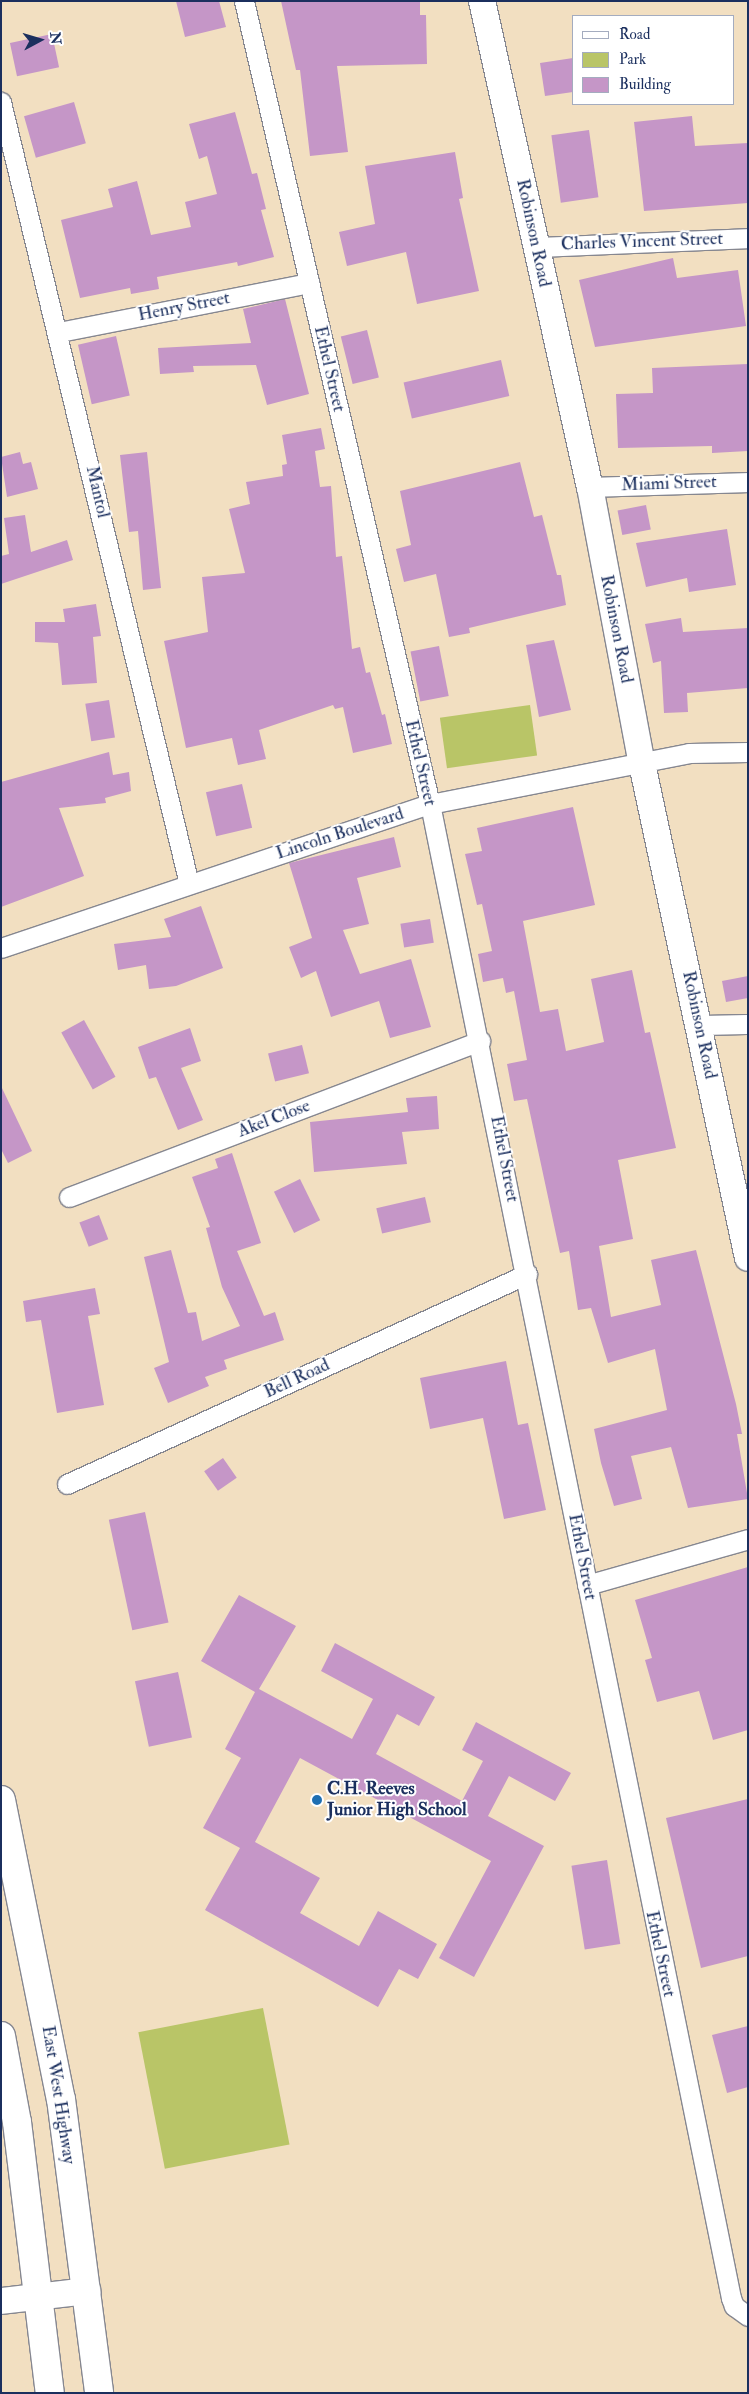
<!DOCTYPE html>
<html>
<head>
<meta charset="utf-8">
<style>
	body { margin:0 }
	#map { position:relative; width:749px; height:2394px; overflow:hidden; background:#f2dfc1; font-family:"IM FELL Double Pica",serif }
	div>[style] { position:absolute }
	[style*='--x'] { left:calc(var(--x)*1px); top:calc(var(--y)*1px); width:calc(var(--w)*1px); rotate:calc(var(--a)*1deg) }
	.green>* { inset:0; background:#b9c567; transform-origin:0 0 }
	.building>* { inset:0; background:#c596c7; transform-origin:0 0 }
	.roads { filter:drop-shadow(1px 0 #868790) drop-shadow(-1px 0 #868790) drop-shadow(0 1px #868790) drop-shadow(0 -1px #868790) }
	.street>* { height:19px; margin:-9.5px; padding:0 9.5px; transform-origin:9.5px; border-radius:9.5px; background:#fff }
	.secondary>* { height:26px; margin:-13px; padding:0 13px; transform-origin:13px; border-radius:13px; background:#fff }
	.highway>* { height:28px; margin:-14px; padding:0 14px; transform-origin:14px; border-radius:14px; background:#fff }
	.dots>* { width:14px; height:14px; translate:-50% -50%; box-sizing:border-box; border:2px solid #fff; border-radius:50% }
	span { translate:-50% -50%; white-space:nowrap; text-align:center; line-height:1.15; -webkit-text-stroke:4px #fff; paint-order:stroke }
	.street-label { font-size:18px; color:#1b2f5e }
	.poi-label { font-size:18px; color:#1b2f5e; font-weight:700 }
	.left { translate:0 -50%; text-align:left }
	.frame { position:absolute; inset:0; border:2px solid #1b2f5e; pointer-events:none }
	.legend { position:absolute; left:572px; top:15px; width:162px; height:90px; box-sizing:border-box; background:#fff; border:1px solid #a4acbf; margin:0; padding:6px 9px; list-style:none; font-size:15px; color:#1b2f5e }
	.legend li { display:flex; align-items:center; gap:10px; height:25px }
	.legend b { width:25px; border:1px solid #a4acbf }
	.north { position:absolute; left:15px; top:15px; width:50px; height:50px; -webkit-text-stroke:4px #fff; paint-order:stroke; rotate:84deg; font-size:14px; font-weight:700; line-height:20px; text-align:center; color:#1b2f5e }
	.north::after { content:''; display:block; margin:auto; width:18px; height:22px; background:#1b2f5e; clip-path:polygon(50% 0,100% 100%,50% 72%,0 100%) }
</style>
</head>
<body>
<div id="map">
	<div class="green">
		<i style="left:530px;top:705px;width:51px;height:91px;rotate:82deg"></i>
		<i style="left:263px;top:2008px;width:139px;height:127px;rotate:79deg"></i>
	</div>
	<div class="building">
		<i style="clip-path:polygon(176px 1px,219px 1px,226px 27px,185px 37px)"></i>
		<i style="clip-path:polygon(281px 1px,420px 1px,420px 15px,426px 15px,427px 64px,337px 66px,348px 152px,310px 156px,300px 70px,296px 70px)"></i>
		<i style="left:52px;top:34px;width:34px;height:43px;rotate:78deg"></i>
		<i style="clip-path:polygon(573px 58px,573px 92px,545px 96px,540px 63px)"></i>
		<i style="left:74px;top:102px;width:43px;height:52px;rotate:74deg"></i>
		<i style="clip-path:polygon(235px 112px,252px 174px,257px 173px,266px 209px,261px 210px,274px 257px,238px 266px,237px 262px,157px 277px,159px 289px,131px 294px,130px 288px,80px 298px,61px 220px,113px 207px,108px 189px,137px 181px,151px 235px,191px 227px,185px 202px,217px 194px,207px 156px,199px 159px,189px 124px)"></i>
		<i style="clip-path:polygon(692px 116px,695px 146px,748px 143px,748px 203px,644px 211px,634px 122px)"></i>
		<i style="left:589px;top:130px;width:68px;height:38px;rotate:82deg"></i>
		<i style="clip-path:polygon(455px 152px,463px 198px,459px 199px,479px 291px,417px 304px,406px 252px,347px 266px,339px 232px,375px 224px,365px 166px)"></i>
		<i style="clip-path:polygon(673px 258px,677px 278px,738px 270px,746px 326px,595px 347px,579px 280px)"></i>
		<i style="clip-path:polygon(285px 299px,309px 394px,267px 405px,256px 365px,193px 366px,194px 372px,160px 374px,158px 348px,251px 343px,243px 309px)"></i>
		<i style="left:367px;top:330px;width:49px;height:27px;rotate:76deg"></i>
		<i style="left:116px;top:336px;width:61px;height:39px;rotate:77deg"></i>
		<i style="left:501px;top:360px;width:37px;height:100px;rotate:77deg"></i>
		<i style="clip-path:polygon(748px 364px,748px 451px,712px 453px,712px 446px,618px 448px,616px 394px,653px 393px,652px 368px)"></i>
		<i style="clip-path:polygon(321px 428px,325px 449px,315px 451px,320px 487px,331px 486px,336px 557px,342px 556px,352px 649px,360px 647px,366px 673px,370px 672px,382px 715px,385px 714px,392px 744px,353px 753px,343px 707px,335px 709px,333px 705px,259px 730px,266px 759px,238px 765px,232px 738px,186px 748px,164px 641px,208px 632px,202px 577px,245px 573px,229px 509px,250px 504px,246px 482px,283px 476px,282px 465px,287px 464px,282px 435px)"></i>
		<i style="clip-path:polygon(20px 452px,23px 464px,31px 462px,38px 489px,7px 497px,1px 457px)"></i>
		<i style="clip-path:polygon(147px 452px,161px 588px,143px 590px,138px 531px,129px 532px,120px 455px)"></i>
		<i style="clip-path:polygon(520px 462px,534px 517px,542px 515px,557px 575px,561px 575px,566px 605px,469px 628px,470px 633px,449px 637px,436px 574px,404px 582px,396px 549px,411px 545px,400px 491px)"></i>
		<i style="left:646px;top:505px;width:25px;height:29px;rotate:79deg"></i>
		<i style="clip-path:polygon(25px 515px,31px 552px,67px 540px,73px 560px,1px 584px,1px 556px,9px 554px,4px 518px)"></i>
		<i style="clip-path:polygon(727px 529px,736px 585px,689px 592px,687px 578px,646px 587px,636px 543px)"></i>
		<i style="clip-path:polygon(96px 604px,101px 636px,93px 637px,97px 683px,62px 685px,58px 643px,35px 642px,35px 622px,65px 622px,63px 609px)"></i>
		<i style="clip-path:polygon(681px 618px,683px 632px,748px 628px,748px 688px,687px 693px,688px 712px,664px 713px,661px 661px,653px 663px,645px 624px)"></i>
		<i style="clip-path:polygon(554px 640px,571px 710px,539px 717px,526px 645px)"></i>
		<i style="left:439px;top:646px;width:51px;height:29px;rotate:79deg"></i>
		<i style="left:109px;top:700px;width:38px;height:24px;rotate:81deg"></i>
		<i style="clip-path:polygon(109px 752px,113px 775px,129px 772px,131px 791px,105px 798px,106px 803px,59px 808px,84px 876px,1px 907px,1px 782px)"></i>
		<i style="left:242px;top:784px;width:45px;height:37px;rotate:77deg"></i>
		<i style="clip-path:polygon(573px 807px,595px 905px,523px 921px,540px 1012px,558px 1009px,566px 1051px,604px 1042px,591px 979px,632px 970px,645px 1033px,650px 1032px,676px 1148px,618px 1160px,633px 1239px,599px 1246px,611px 1317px,661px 1305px,651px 1260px,696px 1250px,736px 1404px,742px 1434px,737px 1434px,748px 1499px,688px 1508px,671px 1447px,631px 1456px,642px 1499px,614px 1506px,601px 1463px,594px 1429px,667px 1410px,655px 1349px,608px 1363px,591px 1308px,578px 1310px,569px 1251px,560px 1253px,527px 1099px,514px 1101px,507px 1064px,527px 1060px,514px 991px,506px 993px,503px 978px,483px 982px,478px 954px,492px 951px,482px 904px,477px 905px,465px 854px,482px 851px,477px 828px)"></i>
		<i style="clip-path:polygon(394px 837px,401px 867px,357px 878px,369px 924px,343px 930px,360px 974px,411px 959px,431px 1027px,390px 1038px,379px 1001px,331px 1017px,316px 971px,301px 978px,289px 947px,312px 938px,289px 863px)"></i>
		<i style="clip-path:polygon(201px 906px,223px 968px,176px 986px,149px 989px,146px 965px,118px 970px,114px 944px,171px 937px,164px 919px)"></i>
		<i style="left:430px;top:919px;width:24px;height:30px;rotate:81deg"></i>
		<i style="clip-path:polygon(748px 976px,748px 998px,726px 1002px,722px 981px)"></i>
		<i style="left:84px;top:1020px;width:65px;height:26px;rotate:61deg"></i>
		<i style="clip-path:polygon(190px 1028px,201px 1061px,181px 1068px,203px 1120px,178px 1130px,156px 1077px,149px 1079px,138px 1047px)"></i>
		<i style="left:302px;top:1045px;width:29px;height:35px;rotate:76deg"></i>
		<i style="clip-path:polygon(1px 1086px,32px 1151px,8px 1163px,1px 1149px)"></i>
		<i style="clip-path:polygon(437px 1096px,439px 1129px,402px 1132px,407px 1164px,314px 1172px,310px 1122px,408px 1112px,406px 1098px)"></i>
		<i style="clip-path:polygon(232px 1153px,261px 1243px,237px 1251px,264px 1316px,275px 1312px,284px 1340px,224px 1360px,227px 1369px,205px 1377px,209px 1386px,168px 1403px,154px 1368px,169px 1362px,144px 1257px,171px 1250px,188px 1313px,196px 1312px,202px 1341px,240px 1326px,222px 1287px,206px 1228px,210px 1227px,192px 1177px,218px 1168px,215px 1159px)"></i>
		<i style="left:300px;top:1179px;width:46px;height:29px;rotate:64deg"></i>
		<i style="left:425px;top:1197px;width:26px;height:50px;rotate:77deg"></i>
		<i style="left:99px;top:1215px;width:26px;height:21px;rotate:69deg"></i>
		<i style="clip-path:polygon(95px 1288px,100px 1314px,88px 1316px,104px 1405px,57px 1413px,41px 1320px,26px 1322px,23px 1301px)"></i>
		<i style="clip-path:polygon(506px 1361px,518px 1425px,528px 1423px,546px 1510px,504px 1519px,483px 1418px,430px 1429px,420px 1378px)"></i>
		<i style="left:223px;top:1458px;width:24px;height:23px;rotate:55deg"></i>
		<i style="left:145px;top:1512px;width:113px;height:37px;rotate:78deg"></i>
		<i style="clip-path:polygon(748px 1567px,748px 1730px,713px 1740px,699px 1691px,657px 1702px,645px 1660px,652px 1658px,635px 1600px)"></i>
		<i style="clip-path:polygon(239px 1595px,296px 1626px,259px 1689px,352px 1739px,373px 1699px,321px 1671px,335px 1643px,435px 1697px,419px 1726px,397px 1714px,376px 1754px,462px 1801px,483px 1761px,462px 1750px,476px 1722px,571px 1773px,555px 1801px,509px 1776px,488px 1816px,544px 1846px,474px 1977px,439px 1958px,491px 1861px,300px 1758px,255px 1842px,320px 1878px,300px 1913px,359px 1946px,378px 1911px,437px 1944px,418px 1979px,399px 1969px,378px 2007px,205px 1910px,240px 1848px,203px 1828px,241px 1758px,225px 1749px,255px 1692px,201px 1661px)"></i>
		<i style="left:178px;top:1672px;width:67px;height:44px;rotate:78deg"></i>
		<i style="clip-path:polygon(748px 1799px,748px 1956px,701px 1968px,666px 1818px)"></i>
		<i style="left:607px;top:1860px;width:85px;height:36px;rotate:81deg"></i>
		<i style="clip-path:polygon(748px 2026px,748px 2087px,727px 2093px,712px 2035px)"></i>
	</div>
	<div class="roads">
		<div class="street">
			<i style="--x:244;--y:1;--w:824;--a:76.96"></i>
			<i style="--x:430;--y:804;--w:1524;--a:78.61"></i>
			<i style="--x:731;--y:2298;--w:9;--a:69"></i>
			<i style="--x:734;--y:2306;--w:17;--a:36"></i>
			<i style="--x:1;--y:102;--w:804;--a:76.48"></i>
			<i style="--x:536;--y:247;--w:212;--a:-2.4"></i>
			<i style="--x:59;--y:332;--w:255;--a:-11.1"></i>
			<i style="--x:590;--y:487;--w:158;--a:-1.8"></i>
			<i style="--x:1;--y:948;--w:453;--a:-18.6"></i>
			<i style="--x:430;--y:804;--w:264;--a:-11.1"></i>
			<i style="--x:689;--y:753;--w:59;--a:-1"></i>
			<i style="--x:700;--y:1025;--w:48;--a:-1.2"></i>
			<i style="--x:69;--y:1197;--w:440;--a:-20.8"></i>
			<i style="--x:67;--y:1484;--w:506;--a:-24.54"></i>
			<i style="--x:587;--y:1585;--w:167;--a:-15.9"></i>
		</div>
		<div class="secondary">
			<i style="--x:482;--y:1;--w:498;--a:77.5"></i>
			<i style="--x:590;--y:487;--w:282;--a:79.4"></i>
			<i style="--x:642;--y:764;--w:505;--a:77.89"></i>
			<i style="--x:1;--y:2301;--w:87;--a:-6.6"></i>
		</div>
		<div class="highway">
			<i style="--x:1;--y:1800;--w:305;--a:78.7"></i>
			<i style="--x:61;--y:2099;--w:296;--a:82.6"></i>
			<i style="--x:1;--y:2036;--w:87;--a:79.5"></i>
			<i style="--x:17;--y:2122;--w:273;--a:83.1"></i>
		</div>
	</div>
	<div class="dots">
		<i style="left:317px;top:1800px;background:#1f6fb2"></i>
	</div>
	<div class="street-label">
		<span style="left:533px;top:233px;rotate:78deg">Robinson Road</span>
		<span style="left:642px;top:242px;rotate:-2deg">Charles Vincent Street</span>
		<span style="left:184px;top:307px;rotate:-11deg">Henry Street</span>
		<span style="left:329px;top:369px;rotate:77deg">Ethel Street</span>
		<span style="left:669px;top:484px;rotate:-2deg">Miami Street</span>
		<span style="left:97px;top:492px;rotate:77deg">Mantol</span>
		<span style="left:616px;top:629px;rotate:79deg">Robinson Road</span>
		<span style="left:420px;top:763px;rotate:77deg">Ethel Street</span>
		<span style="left:340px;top:834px;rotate:-18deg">Lincoln Boulevard</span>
		<span style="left:699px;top:1025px;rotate:78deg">Robinson Road</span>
		<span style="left:274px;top:1119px;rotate:-21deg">Akel Close</span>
		<span style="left:504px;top:1159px;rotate:79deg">Ethel Street</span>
		<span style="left:297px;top:1379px;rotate:-25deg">Bell Road</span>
		<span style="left:582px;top:1557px;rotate:79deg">Ethel Street</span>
		<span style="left:660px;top:1954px;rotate:78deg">Ethel Street</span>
		<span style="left:58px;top:2095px;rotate:81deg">East West Highway</span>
	</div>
	<div class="poi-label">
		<span class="left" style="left:327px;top:1800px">C.H. Reeves<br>Junior High School</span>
	</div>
	<div class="frame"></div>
	<ul class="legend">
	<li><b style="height:6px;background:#fff"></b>Road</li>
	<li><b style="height:14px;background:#b9c567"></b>Park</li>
	<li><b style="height:14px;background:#c596c7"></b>Building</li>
	</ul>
	<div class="north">N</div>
</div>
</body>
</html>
